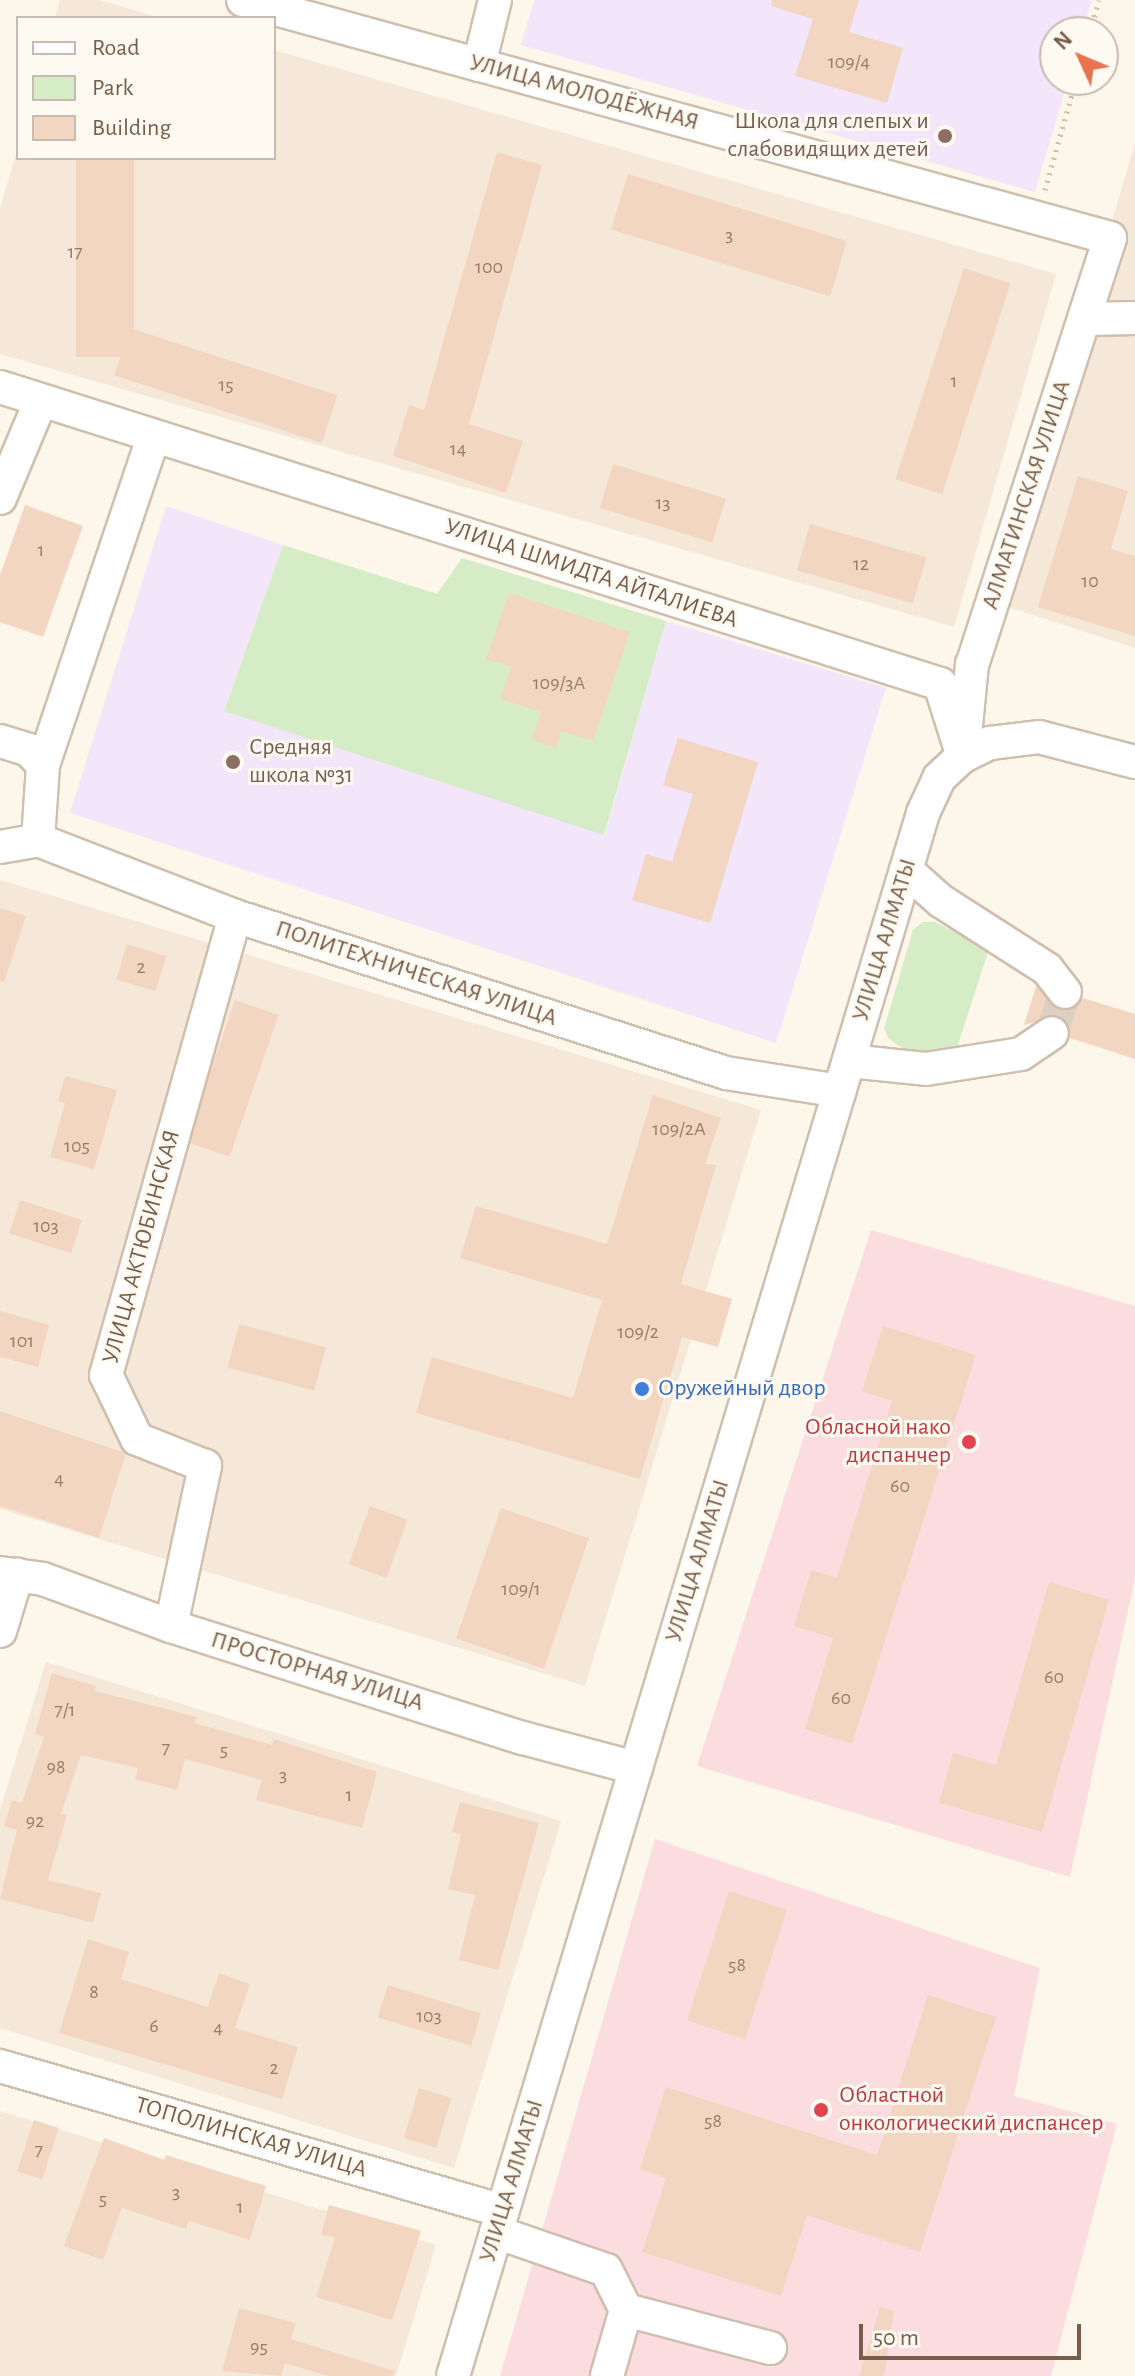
<!DOCTYPE html>
<html>
<head>
<meta charset="utf-8">
<style>
	body { margin:0 }
	#map { position:relative; width:1135px; height:2376px; overflow:hidden; background:#fdf6ea; font-family:"Alegreya Sans",sans-serif }
	div>[style] { position:absolute }
	[style*='--x'] { left:calc(var(--x)*1px); top:calc(var(--y)*1px); width:calc(var(--w)*1px); rotate:calc(var(--a)*1deg) }
	.residential>* { inset:0; background:#f5e8d8 }
	.education>* { inset:0; background:#f3e6fa }
	.medical>* { inset:0; background:#fbdde0 }
	.green>* { inset:0; background:#d5ecc7 }
	.building>* { inset:0; background:#f3d6c1; transform-origin:0 0 }
	.minor-tunnel>* { height:32px; margin-top:-16px; transform-origin:0; background:repeating-linear-gradient(90deg,#dcd0c2 0 32px,transparent 0 48px) }
	.path>* { height:5px; margin-top:-2.5px; transform-origin:0; background:repeating-linear-gradient(90deg,#d8b9a3 0 2px,transparent 0 8px) }
	.roads { filter:drop-shadow(2px 0 #d0beae) drop-shadow(-2px 0 #d0beae) drop-shadow(0 2px #d0beae) drop-shadow(0 -2px #d0beae) }
	.minor>* { height:32px; margin:-16px; padding:0 16px; transform-origin:16px; border-radius:16px; background:#fff }
	.dots>* { width:22px; height:22px; translate:-50% -50%; box-sizing:border-box; border:4px solid #fffaf1; border-radius:50% }
	span { translate:-50% -50%; white-space:nowrap; text-align:center; line-height:1.15; -webkit-text-stroke:6px #fffaf1; paint-order:stroke }
	.number-label { font-size:20px; color:#987b69 }
	.number-label span { -webkit-text-stroke-width:0 }
	.street-label { font-size:24px; color:#795d4c }
	.education-label { font-size:24px; color:#785e54 }
	.right { translate:-100% -50%; text-align:right }
	.left { translate:0 -50%; text-align:left }
	.shop-label { font-size:24px; color:#366cbe }
	.health-label { font-size:24px; color:#be3a42 }
	.legend { position:absolute; left:16px; top:16px; width:260px; height:144px; box-sizing:border-box; background:#fffaf1; border:2px solid #c9bbaf; margin:0; padding:10px 14px; list-style:none; font-size:24px; color:#795d4c }
	.legend li { display:flex; align-items:center; gap:16px; height:40px }
	.legend b { width:40px; border:2px solid #c9bbaf }
	.north { position:absolute; left:1039px; top:16px; width:80px; height:80px; box-sizing:border-box; background:#fffaf1; border:2px solid #c9bbaf; border-radius:50%; rotate:314deg; font-size:22px; font-weight:700; line-height:32px; text-align:center; color:#795d4c }
	.north::after { content:''; display:block; margin:auto; width:28px; height:36px; background:#e7734f; clip-path:polygon(50% 0,100% 100%,50% 72%,0 100%) }
	.scale { position:absolute; left:859px; top:2324px; width:222px; height:36px; box-sizing:border-box; border:4px solid #795d4c; border-top:0; padding-left:10px; font-size:24px; line-height:28px; white-space:nowrap; color:#795d4c; -webkit-text-stroke:6px #fffaf1; paint-order:stroke }
</style>
</head>
<body>
<div id="map">
	<div class="residential">
		<i style="clip-path:polygon(60px 0,99px 0,161px 18px,55px 18px)"></i>
		<i style="clip-path:polygon(274px 50px,1056px 274px,954px 627px,0 354px,0 209px,18px 147px,18px 158px,274px 158px)"></i>
		<i style="clip-path:polygon(1135px 143px,1135px 648px,999px 604px)"></i>
		<i style="clip-path:polygon(0 880px,761px 1110px,585px 1686px,0 1509px)"></i>
		<i style="clip-path:polygon(46px 1662px,561px 1821px,454px 2168px,0 2028px,0 1810px)"></i>
		<i style="clip-path:polygon(0 2111px,436px 2245px,396px 2376px,0 2376px)"></i>
	</div>
	<div class="education">
		<i style="clip-path:polygon(534px 0,1092px 0,1082px 32px,1055px 32px,1055px 80px,1068px 80px,1035px 192px,521px 45px)"></i>
		<i style="clip-path:polygon(166px 506px,283px 545px,224px 710px,605px 834px,666px 621px,886px 688px,776px 1043px,70px 813px)"></i>
	</div>
	<div class="medical">
		<i style="clip-path:polygon(871px 1230px,1135px 1306px,1135px 1578px,1070px 1877px,697px 1766px)"></i>
		<i style="clip-path:polygon(655px 1839px,1040px 1968px,1014px 2096px,1117px 2124px,1051px 2376px,500px 2376px)"></i>
	</div>
	<div class="green">
		<i style="clip-path:polygon(283px 545px,437px 594px,462px 558px,666px 621px,604px 835px,224px 711px)"></i>
		<i style="clip-path:polygon(923px 922px,935px 922px,989px 949px,957px 1048px,908px 1052px,889px 1039px,884px 1029px,913px 930px)"></i>
	</div>
	<div class="building">
		<i style="clip-path:polygon(772px 0,859px 0,849px 32px,903px 48px,887px 103px,795px 76px,813px 19px,771px 6px)"></i>
		<i style="clip-path:polygon(497px 152px,542px 165px,469px 424px,523px 441px,506px 493px,393px 456px,409px 405px,424px 410px)"></i>
		<i style="left:76px;top:158px;width:58px;height:199px"></i>
		<i style="left:628px;top:174px;width:229px;height:58px;rotate:17deg"></i>
		<i style="left:964px;top:268px;width:49px;height:222px;rotate:18deg"></i>
		<i style="left:130px;top:328px;width:218px;height:50px;rotate:18deg"></i>
		<i style="left:613px;top:464px;width:118px;height:46px;rotate:17deg"></i>
		<i style="clip-path:polygon(1078px 476px,1128px 491px,1111px 549px,1135px 556px,1135px 636px,1038px 607px)"></i>
		<i style="clip-path:polygon(25px 505px,83px 526px,43px 637px,0 622px,0 575px)"></i>
		<i style="left:810px;top:524px;width:121px;height:48px;rotate:16deg"></i>
		<i style="clip-path:polygon(509px 593px,630px 632px,593px 741px,561px 731px,556px 748px,532px 740px,541px 712px,500px 699px,511px 667px,486px 659px)"></i>
		<i style="clip-path:polygon(678px 738px,758px 762px,710px 923px,632px 900px,646px 854px,672px 862px,693px 794px,663px 785px)"></i>
		<i style="clip-path:polygon(0 908px,26px 916px,4px 982px,0 981px)"></i>
		<i style="left:127px;top:944px;width:41px;height:37px;rotate:17deg"></i>
		<i style="clip-path:polygon(1036px 986px,1059px 1010px,1076px 1007px,1083px 998px,1135px 1014px,1135px 1059px,1070px 1038px,1068px 1023px,1060px 1016px,1024px 1025px)"></i>
		<i style="left:235px;top:1000px;width:46px;height:150px;rotate:19deg"></i>
		<i style="clip-path:polygon(65px 1076px,117px 1090px,94px 1169px,50px 1157px,65px 1103px,58px 1101px)"></i>
		<i style="clip-path:polygon(653px 1095px,721px 1118px,705px 1164px,716px 1165px,681px 1284px,732px 1299px,718px 1347px,682px 1337px,640px 1479px,416px 1413px,432px 1357px,573px 1398px,602px 1300px,460px 1258px,476px 1206px,607px 1244px)"></i>
		<i style="left:20px;top:1200px;width:65px;height:35px;rotate:18deg"></i>
		<i style="clip-path:polygon(0 1311px,49px 1325px,38px 1367px,0 1357px)"></i>
		<i style="left:239px;top:1324px;width:90px;height:45px;rotate:15deg"></i>
		<i style="clip-path:polygon(883px 1326px,976px 1355px,852px 1744px,805px 1729px,833px 1638px,794px 1626px,811px 1570px,837px 1578px,892px 1401px,862px 1391px)"></i>
		<i style="clip-path:polygon(0 1411px,126px 1453px,99px 1538px,0 1506px)"></i>
		<i style="left:370px;top:1506px;width:40px;height:62px;rotate:20deg"></i>
		<i style="left:501px;top:1508px;width:93px;height:138px;rotate:19deg"></i>
		<i style="clip-path:polygon(1049px 1582px,1109px 1600px,1042px 1832px,939px 1803px,953px 1753px,996px 1765px)"></i>
		<i style="clip-path:polygon(52px 1673px,96px 1686px,95px 1691px,197px 1717px,195px 1723px,272px 1745px,274px 1739px,377px 1772px,362px 1828px,256px 1800px,262px 1780px,185px 1759px,177px 1790px,135px 1779px,138px 1768px,81px 1755px,61px 1814px,67px 1815px,48px 1880px,101px 1893px,93px 1923px,0 1899px,17px 1830px,4px 1826px,12px 1800px,22px 1803px,44px 1737px,35px 1734px)"></i>
		<i style="clip-path:polygon(460px 1802px,539px 1823px,498px 1970px,459px 1960px,475px 1895px,448px 1889px,461px 1834px,452px 1832px)"></i>
		<i style="left:729px;top:1891px;width:61px;height:136px;rotate:18deg"></i>
		<i style="clip-path:polygon(88px 1939px,129px 1952px,121px 1979px,208px 2007px,219px 1973px,250px 1984px,235px 2028px,298px 2047px,282px 2099px,59px 2033px)"></i>
		<i style="left:388px;top:1985px;width:97px;height:34px;rotate:17deg"></i>
		<i style="clip-path:polygon(928px 1995px,996px 2017px,920px 2252px,807px 2215px,781px 2296px,642px 2252px,666px 2178px,640px 2169px,666px 2087px,877px 2155px)"></i>
		<i style="left:419px;top:2088px;width:34px;height:52px;rotate:17deg"></i>
		<i style="left:34px;top:2120px;width:26px;height:54px;rotate:18deg"></i>
		<i style="clip-path:polygon(104px 2138px,164px 2160px,166px 2155px,266px 2186px,250px 2240px,189px 2221px,186px 2229px,122px 2208px,103px 2260px,64px 2246px)"></i>
		<i style="clip-path:polygon(329px 2205px,421px 2231px,392px 2320px,316px 2297px,335px 2238px,321px 2234px)"></i>
		<i style="clip-path:polygon(880px 2307px,894px 2311px,884px 2376px,859px 2376px)"></i>
		<i style="clip-path:polygon(239px 2308px,296px 2323px,291px 2339px,394px 2371px,393px 2376px,328px 2376px,285px 2363px,281px 2376px,222px 2371px)"></i>
	</div>
	<div class="minor-tunnel">
		<i style="--x:1052;--y:1033;--w:43;--a:-72.4"></i>
	</div>
	<div class="path">
		<i style="--x:1090;--y:32;--w:33;--a:-74"></i>
		<i style="--x:1045;--y:190;--w:114;--a:-74.3"></i>
	</div>
	<div class="roads">
		<div class="minor">
			<i style="--x:243;--y:0;--w:899;--a:15.35"></i>
			<i style="--x:1110;--y:238;--w:448;--a:107.9"></i>
			<i style="--x:972;--y:664;--w:92;--a:95.6"></i>
			<i style="--x:479;--y:65;--w:67;--a:-76.2"></i>
			<i style="--x:1084;--y:319;--w:51;--a:-1.1"></i>
			<i style="--x:0;--y:387;--w:986;--a:17.53"></i>
			<i style="--x:940;--y:684;--w:63;--a:72.4"></i>
			<i style="--x:0;--y:498;--w:106;--a:-67.3"></i>
			<i style="--x:0;--y:741;--w:30;--a:17"></i>
			<i style="--x:29;--y:750;--w:21;--a:47"></i>
			<i style="--x:43;--y:765;--w:75;--a:93.8"></i>
			<i style="--x:43;--y:765;--w:347;--a:-71.4"></i>
			<i style="--x:0;--y:847;--w:39;--a:-10"></i>
			<i style="--x:38;--y:840;--w:211;--a:21.1"></i>
			<i style="--x:235;--y:916;--w:515;--a:17.73"></i>
			<i style="--x:726;--y:1073;--w:115;--a:9"></i>
			<i style="--x:906;--y:870;--w:47;--a:41.5"></i>
			<i style="--x:941;--y:901;--w:126;--a:32.7"></i>
			<i style="--x:1047;--y:969;--w:29;--a:52"></i>
			<i style="--x:849;--y:1061;--w:77;--a:5.9"></i>
			<i style="--x:926;--y:1069;--w:96;--a:-9"></i>
			<i style="--x:1021;--y:1054;--w:37;--a:-34"></i>
			<i style="--x:0;--y:1573;--w:43;--a:7.9"></i>
			<i style="--x:43;--y:1579;--w:136;--a:20.2"></i>
			<i style="--x:171;--y:1626;--w:369;--a:17.7"></i>
			<i style="--x:523;--y:1738;--w:117;--a:14.9"></i>
			<i style="--x:171;--y:1626;--w:164;--a:-78"></i>
			<i style="--x:205;--y:1466;--w:73;--a:-158.3"></i>
			<i style="--x:137;--y:1439;--w:71;--a:-115.8"></i>
			<i style="--x:106;--y:1375;--w:477;--a:-74.3"></i>
			<i style="--x:0;--y:1631;--w:59;--a:-73.1"></i>
			<i style="--x:0;--y:2066;--w:523;--a:16.08"></i>
			<i style="--x:496;--y:2232;--w:116;--a:19.1"></i>
			<i style="--x:606;--y:2270;--w:45;--a:63.4"></i>
			<i style="--x:626;--y:2310;--w:69;--a:106.1"></i>
			<i style="--x:626;--y:2310;--w:149;--a:14.8"></i>
			<i style="--x:453;--y:2376;--w:1632;--a:-73.26"></i>
			<i style="--x:923;--y:813;--w:38;--a:-65"></i>
			<i style="--x:939;--y:778;--w:33;--a:-43"></i>
			<i style="--x:963;--y:756;--w:30;--a:-26"></i>
			<i style="--x:990;--y:743;--w:49;--a:-7"></i>
			<i style="--x:1039;--y:737;--w:99;--a:14.6"></i>
		</div>
	</div>
	<div class="dots">
		<i style="left:945px;top:136px;background:#8d6e63"></i>
		<i style="left:233px;top:762px;background:#8d6e63"></i>
		<i style="left:642px;top:1389px;background:#3f7fe0"></i>
		<i style="left:969px;top:1442px;background:#e0444e"></i>
		<i style="left:821px;top:2110px;background:#e0444e"></i>
	</div>
	<div class="number-label">
		<span style="left:849px;top:62px">109/4</span>
		<span style="left:729px;top:235px">3</span>
		<span style="left:75px;top:252px">17</span>
		<span style="left:489px;top:267px">100</span>
		<span style="left:954px;top:381px">1</span>
		<span style="left:226px;top:385px">15</span>
		<span style="left:458px;top:449px">14</span>
		<span style="left:663px;top:503px">13</span>
		<span style="left:41px;top:550px">1</span>
		<span style="left:861px;top:564px">12</span>
		<span style="left:1090px;top:581px">10</span>
		<span style="left:559px;top:683px">109/3А</span>
		<span style="left:141px;top:967px">2</span>
		<span style="left:679px;top:1129px">109/2А</span>
		<span style="left:77px;top:1146px">105</span>
		<span style="left:46px;top:1226px">103</span>
		<span style="left:638px;top:1332px">109/2</span>
		<span style="left:22px;top:1341px">101</span>
		<span style="left:59px;top:1479px">4</span>
		<span style="left:900px;top:1486px">60</span>
		<span style="left:521px;top:1589px">109/1</span>
		<span style="left:1054px;top:1677px">60</span>
		<span style="left:841px;top:1698px">60</span>
		<span style="left:65px;top:1710px">7/1</span>
		<span style="left:166px;top:1748px">7</span>
		<span style="left:224px;top:1750px">5</span>
		<span style="left:56px;top:1767px">98</span>
		<span style="left:283px;top:1775px">3</span>
		<span style="left:349px;top:1795px">1</span>
		<span style="left:35px;top:1821px">92</span>
		<span style="left:737px;top:1965px">58</span>
		<span style="left:94px;top:1992px">8</span>
		<span style="left:429px;top:2016px">103</span>
		<span style="left:154px;top:2026px">6</span>
		<span style="left:218px;top:2028px">4</span>
		<span style="left:274px;top:2068px">2</span>
		<span style="left:713px;top:2121px">58</span>
		<span style="left:39px;top:2150px">7</span>
		<span style="left:176px;top:2192px">3</span>
		<span style="left:103px;top:2199px">5</span>
		<span style="left:240px;top:2207px">1</span>
		<span style="left:259px;top:2347px">95</span>
	</div>
	<div class="street-label">
		<span style="left:584px;top:93px;rotate:15deg">УЛИЦА МОЛОДЁЖНАЯ</span>
		<span style="left:1027px;top:495px;rotate:-72deg">АЛМАТИНСКАЯ УЛИЦА</span>
		<span style="left:591px;top:574px;rotate:18deg">УЛИЦА ШМИДТА АЙТАЛИЕВА</span>
		<span style="left:885px;top:940px;rotate:-73deg">УЛИЦА АЛМАТЫ</span>
		<span style="left:416px;top:974px;rotate:18deg">ПОЛИТЕХНИЧЕСКАЯ УЛИЦА</span>
		<span style="left:142px;top:1247px;rotate:-75deg">УЛИЦА АКТЮБИНСКАЯ</span>
		<span style="left:698px;top:1561px;rotate:-73deg">УЛИЦА АЛМАТЫ</span>
		<span style="left:317px;top:1672px;rotate:17deg">ПРОСТОРНАЯ УЛИЦА</span>
		<span style="left:251px;top:2138px;rotate:16deg">ТОПОЛИНСКАЯ УЛИЦА</span>
		<span style="left:512px;top:2181px;rotate:-73deg">УЛИЦА АЛМАТЫ</span>
	</div>
	<div class="education-label">
		<span class="right" style="left:929px;top:136px">Школа для слепых и<br>слабовидящих детей</span>
		<span class="left" style="left:249px;top:762px">Средняя<br>школа №31</span>
	</div>
	<div class="shop-label">
		<span class="left" style="left:658px;top:1389px">Оружейный двор</span>
	</div>
	<div class="health-label">
		<span class="right" style="left:951px;top:1442px">Обласной нако<br>диспанчер</span>
		<span class="left" style="left:839px;top:2110px">Областной<br>онкологический диспансер</span>
	</div>
	<ul class="legend">
	<li><b style="height:10px;background:#fff"></b>Road</li>
	<li><b style="height:22px;background:#d5ecc7"></b>Park</li>
	<li><b style="height:22px;background:#f3d6c1"></b>Building</li>
	</ul>
	<div class="north">N</div>
	<div class="scale">50 m</div>
</div>
</body>
</html>
